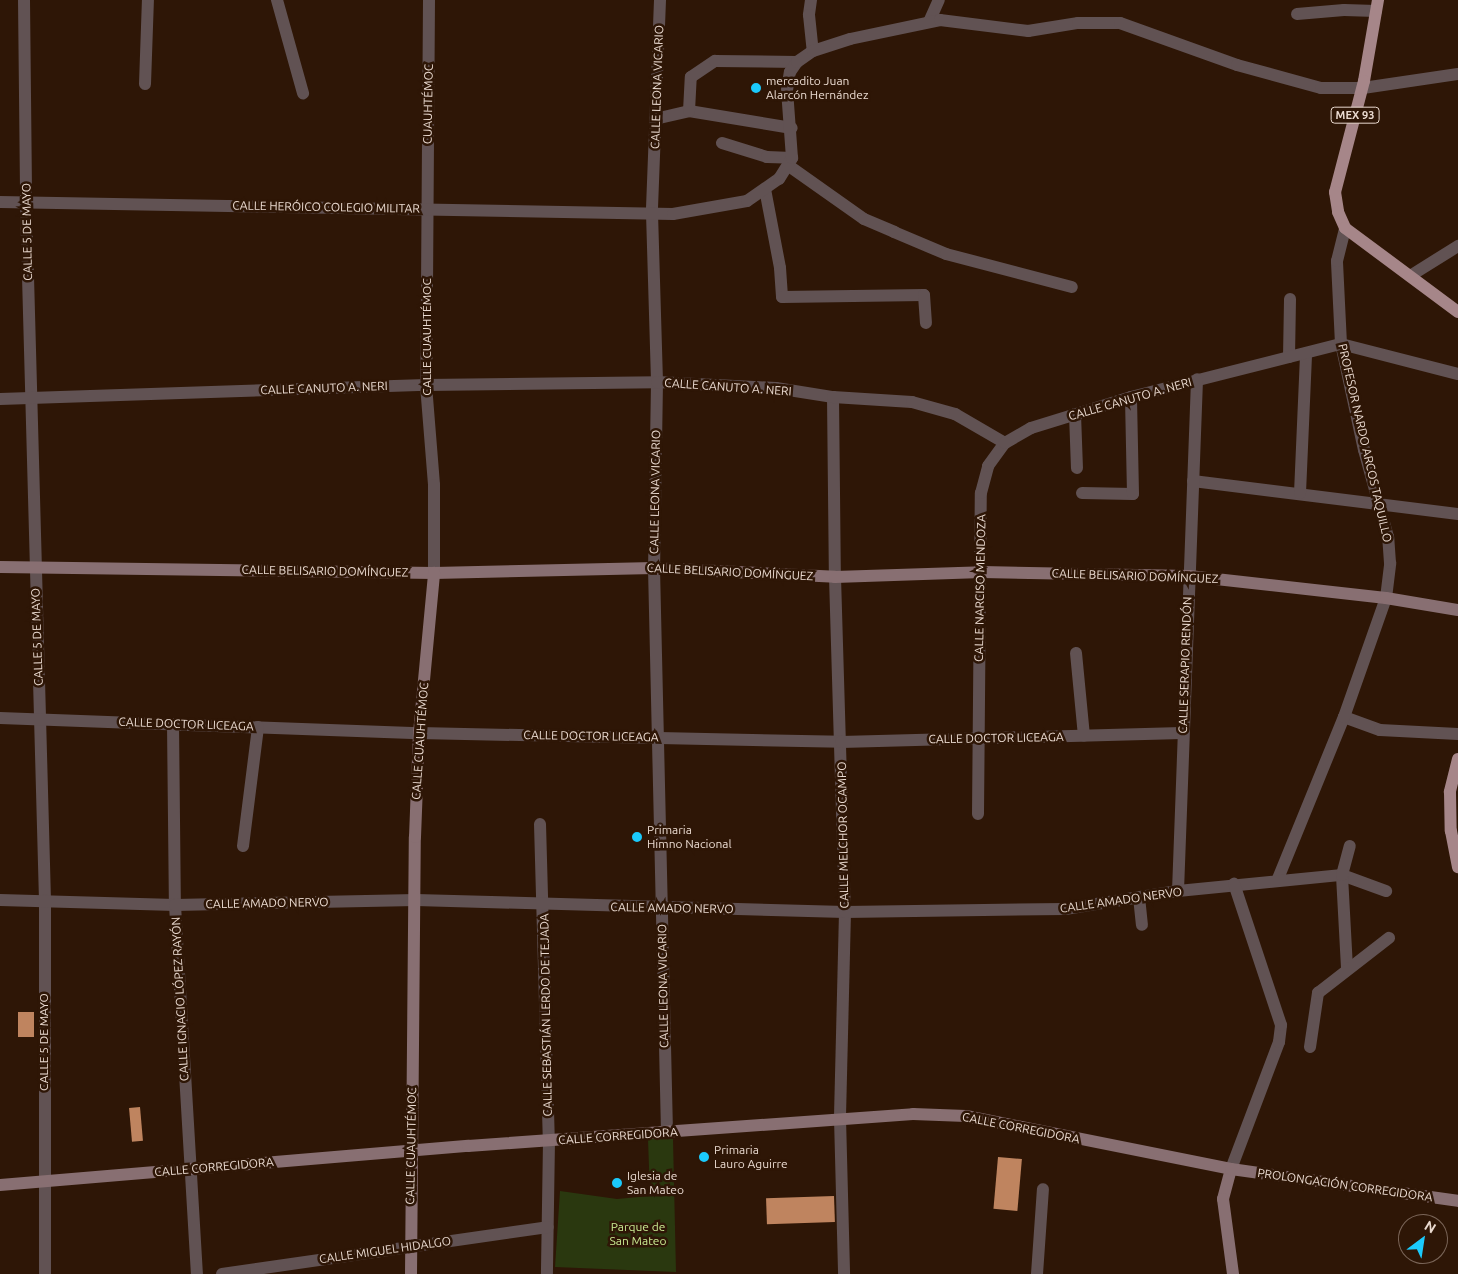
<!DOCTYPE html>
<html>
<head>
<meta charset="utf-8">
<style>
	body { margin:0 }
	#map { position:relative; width:1458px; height:1274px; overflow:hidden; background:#2e1606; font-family:Ubuntu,sans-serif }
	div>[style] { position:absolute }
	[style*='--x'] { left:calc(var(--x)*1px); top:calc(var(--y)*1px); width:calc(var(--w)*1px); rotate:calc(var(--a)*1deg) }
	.green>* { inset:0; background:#2a380f }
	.building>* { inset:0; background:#bf845f; transform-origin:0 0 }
	.street>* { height:12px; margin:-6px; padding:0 6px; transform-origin:6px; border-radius:6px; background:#615253 }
	.secondary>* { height:12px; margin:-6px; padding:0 6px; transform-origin:6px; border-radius:6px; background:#886f72 }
	.primary>* { height:12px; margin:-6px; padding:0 6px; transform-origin:6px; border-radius:6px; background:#a68689 }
	.dots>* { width:14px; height:14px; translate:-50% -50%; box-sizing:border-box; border:2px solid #2e1606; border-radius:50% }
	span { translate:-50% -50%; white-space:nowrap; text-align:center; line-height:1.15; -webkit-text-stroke:5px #2e1606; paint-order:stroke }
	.shield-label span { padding:1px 4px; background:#2e1606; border:1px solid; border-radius:4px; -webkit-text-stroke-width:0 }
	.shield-label { font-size:11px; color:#eadad0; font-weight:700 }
	.poi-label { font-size:12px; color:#eadad0 }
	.left { translate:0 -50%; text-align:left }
	.street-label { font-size:12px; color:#eadad0 }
	.park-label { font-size:12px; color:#c9ea92 }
	.north { position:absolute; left:1398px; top:1214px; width:50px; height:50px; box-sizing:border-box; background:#2e1606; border:1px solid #796457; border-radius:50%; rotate:31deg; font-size:14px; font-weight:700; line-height:20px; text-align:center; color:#eadad0 }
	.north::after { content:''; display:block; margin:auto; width:18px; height:22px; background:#1bcafc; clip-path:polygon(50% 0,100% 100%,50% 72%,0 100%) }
</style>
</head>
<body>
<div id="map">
	<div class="green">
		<i style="clip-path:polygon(648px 1139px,673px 1139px,676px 1272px,555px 1267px,560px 1191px,617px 1199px,650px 1196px)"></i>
	</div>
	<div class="building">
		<i style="left:18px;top:1012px;width:16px;height:25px"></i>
		<i style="left:140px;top:1107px;width:34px;height:11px;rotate:85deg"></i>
		<i style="left:998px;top:1157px;width:24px;height:52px;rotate:5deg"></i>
		<i style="left:834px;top:1196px;width:26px;height:68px;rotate:88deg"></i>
	</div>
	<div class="street">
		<i style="--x:24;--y:0;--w:203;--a:89.4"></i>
		<i style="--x:26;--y:203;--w:697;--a:88.44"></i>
		<i style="--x:45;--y:900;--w:374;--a:90"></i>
		<i style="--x:277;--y:0;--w:97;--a:74.4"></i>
		<i style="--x:429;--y:0;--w:385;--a:90.4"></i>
		<i style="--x:426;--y:385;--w:100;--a:85.4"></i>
		<i style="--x:434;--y:485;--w:88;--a:90"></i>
		<i style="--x:660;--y:0;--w:213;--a:92.2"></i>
		<i style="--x:652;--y:213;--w:169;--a:88.3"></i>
		<i style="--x:657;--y:382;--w:186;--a:90.9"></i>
		<i style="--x:654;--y:568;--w:565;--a:88.68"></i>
		<i style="--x:811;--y:0;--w:15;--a:98"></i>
		<i style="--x:809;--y:15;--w:36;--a:84"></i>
		<i style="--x:1297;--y:14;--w:47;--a:-4.9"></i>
		<i style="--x:1344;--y:10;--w:32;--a:2"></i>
		<i style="--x:929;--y:22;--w:24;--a:-66"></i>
		<i style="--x:145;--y:84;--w:84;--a:-88"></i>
		<i style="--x:689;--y:111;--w:104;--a:9.4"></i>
		<i style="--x:655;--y:119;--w:35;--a:-13"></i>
		<i style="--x:689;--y:111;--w:34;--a:-87"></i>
		<i style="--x:691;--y:77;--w:29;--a:-34"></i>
		<i style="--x:715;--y:61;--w:82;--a:0.7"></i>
		<i style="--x:722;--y:143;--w:47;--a:17.3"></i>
		<i style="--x:767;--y:157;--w:25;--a:2"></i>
		<i style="--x:789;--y:166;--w:92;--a:35.2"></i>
		<i style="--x:864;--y:219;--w:33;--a:23"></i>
		<i style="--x:894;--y:232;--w:56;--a:22.9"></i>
		<i style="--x:946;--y:254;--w:130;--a:14.7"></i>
		<i style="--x:765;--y:189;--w:80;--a:79.2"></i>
		<i style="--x:780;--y:268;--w:29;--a:86"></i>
		<i style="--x:782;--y:297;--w:142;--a:-0.8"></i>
		<i style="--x:924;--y:295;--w:28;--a:86"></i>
		<i style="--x:0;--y:202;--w:673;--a:1.02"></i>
		<i style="--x:673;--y:214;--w:75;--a:-10"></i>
		<i style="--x:747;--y:201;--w:39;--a:-35"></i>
		<i style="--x:779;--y:179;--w:25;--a:-58"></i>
		<i style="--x:792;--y:158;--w:68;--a:-94.2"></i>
		<i style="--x:787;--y:90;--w:18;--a:-81"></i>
		<i style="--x:790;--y:72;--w:12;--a:-55"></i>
		<i style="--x:797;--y:62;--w:19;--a:-35"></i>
		<i style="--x:813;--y:51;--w:39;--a:-18"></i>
		<i style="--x:850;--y:39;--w:92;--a:-11.9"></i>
		<i style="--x:940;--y:20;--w:89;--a:7.1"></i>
		<i style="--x:1028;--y:31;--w:51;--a:-9.1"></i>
		<i style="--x:1078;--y:23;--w:42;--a:0"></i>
		<i style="--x:1120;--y:23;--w:124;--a:19.7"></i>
		<i style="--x:1237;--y:65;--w:87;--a:15.3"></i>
		<i style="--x:1321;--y:88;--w:42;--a:0"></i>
		<i style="--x:1363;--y:88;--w:96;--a:-8.4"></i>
		<i style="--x:1410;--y:276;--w:57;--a:-32"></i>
		<i style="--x:1289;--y:357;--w:58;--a:-89"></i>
		<i style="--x:833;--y:397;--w:180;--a:89.4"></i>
		<i style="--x:835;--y:577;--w:335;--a:88.3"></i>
		<i style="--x:845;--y:912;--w:206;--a:91.4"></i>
		<i style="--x:840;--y:1118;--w:156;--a:88.5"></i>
		<i style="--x:0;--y:399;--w:426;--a:-1.9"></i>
		<i style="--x:426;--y:385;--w:231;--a:-0.7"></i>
		<i style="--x:657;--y:382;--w:119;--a:2.9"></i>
		<i style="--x:776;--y:388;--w:58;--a:9"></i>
		<i style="--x:833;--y:397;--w:79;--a:3.6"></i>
		<i style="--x:912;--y:402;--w:45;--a:15.6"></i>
		<i style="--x:955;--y:414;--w:58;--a:30.1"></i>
		<i style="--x:1075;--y:414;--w:54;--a:87.9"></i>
		<i style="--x:1193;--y:481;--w:267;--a:7.1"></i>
		<i style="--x:1082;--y:493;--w:51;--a:1.1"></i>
		<i style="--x:1133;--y:494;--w:97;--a:-91.2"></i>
		<i style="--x:1300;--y:493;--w:140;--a:-87.5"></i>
		<i style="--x:1076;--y:653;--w:83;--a:84.5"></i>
		<i style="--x:1344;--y:717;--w:38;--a:20"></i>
		<i style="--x:1380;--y:730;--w:78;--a:2.9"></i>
		<i style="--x:0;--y:718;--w:419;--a:2.1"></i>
		<i style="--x:419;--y:733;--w:422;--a:1.2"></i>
		<i style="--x:841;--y:742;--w:341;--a:-1.5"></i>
		<i style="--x:173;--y:724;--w:181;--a:89.4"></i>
		<i style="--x:175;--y:905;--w:370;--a:86.6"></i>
		<i style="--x:978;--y:814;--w:321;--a:-89.5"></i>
		<i style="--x:981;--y:493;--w:28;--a:-75"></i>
		<i style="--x:988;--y:466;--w:29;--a:-54"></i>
		<i style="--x:1005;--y:443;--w:30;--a:-30"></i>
		<i style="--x:1031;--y:428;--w:105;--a:-17.2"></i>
		<i style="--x:1131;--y:397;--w:217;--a:-14.2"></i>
		<i style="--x:1341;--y:344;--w:121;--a:14.4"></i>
		<i style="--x:540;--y:824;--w:317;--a:88.4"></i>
		<i style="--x:549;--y:1141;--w:133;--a:90.9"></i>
		<i style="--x:243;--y:846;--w:120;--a:-82.8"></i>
		<i style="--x:1277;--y:881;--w:177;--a:-67.8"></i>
		<i style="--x:1344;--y:717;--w:126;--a:-70.6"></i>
		<i style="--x:1386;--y:598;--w:35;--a:-83"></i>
		<i style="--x:1390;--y:563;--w:26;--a:-94"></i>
		<i style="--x:1388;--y:537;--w:90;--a:-105.4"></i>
		<i style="--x:1364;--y:450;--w:108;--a:-102.2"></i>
		<i style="--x:1341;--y:344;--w:83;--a:-92.8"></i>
		<i style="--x:1337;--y:261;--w:34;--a:-76"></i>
		<i style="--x:1178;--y:891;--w:512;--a:-87.87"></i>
		<i style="--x:1139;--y:897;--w:28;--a:84"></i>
		<i style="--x:0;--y:900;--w:175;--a:1.6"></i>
		<i style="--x:175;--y:905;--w:241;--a:-1.2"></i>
		<i style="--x:416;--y:900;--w:429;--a:1.6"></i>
		<i style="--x:845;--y:912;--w:220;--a:-0.8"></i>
		<i style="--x:1065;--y:909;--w:114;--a:-9.1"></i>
		<i style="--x:1178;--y:891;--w:165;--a:-5.6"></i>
		<i style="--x:1342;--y:875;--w:47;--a:20"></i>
		<i style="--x:1347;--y:968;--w:93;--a:-93.1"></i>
		<i style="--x:1342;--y:875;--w:30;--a:-75"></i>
		<i style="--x:1310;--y:1047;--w:55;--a:-81.6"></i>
		<i style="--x:1318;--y:993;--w:90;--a:-37.8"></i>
		<i style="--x:1231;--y:1169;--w:136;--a:-69.3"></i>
		<i style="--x:1279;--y:1042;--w:17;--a:-83"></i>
		<i style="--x:1281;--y:1025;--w:149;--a:-108.4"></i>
		<i style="--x:222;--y:1274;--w:329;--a:-8.2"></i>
		<i style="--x:1037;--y:1274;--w:85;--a:-86"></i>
	</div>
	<div class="secondary">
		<i style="--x:0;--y:567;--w:434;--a:0.8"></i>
		<i style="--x:434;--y:573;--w:220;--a:-1.3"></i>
		<i style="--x:654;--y:568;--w:181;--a:2.8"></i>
		<i style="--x:835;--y:577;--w:147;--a:-1.9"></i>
		<i style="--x:982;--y:572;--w:207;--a:1.1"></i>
		<i style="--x:1189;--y:576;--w:198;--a:6.4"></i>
		<i style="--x:1386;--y:598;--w:73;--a:9.5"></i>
		<i style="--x:1231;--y:1169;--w:31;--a:105"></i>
		<i style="--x:1223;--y:1199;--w:76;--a:82.4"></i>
		<i style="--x:0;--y:1185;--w:470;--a:-4.8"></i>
		<i style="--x:468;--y:1146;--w:446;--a:-4.1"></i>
		<i style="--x:913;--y:1114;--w:53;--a:2.2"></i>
		<i style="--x:966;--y:1116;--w:270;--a:11.3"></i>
		<i style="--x:1231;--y:1169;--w:229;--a:8"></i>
		<i style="--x:411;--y:1274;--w:437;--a:-89.5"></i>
		<i style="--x:415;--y:837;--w:104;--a:-87.8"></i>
		<i style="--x:419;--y:733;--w:161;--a:-84.6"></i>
	</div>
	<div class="primary">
		<i style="--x:1378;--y:0;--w:82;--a:99.8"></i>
		<i style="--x:1364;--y:81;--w:115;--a:104.6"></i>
		<i style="--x:1335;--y:192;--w:20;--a:81"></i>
		<i style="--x:1338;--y:212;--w:17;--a:66"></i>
		<i style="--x:1345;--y:228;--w:141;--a:36.6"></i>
		<i style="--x:1458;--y:759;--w:34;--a:104"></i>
		<i style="--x:1450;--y:792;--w:39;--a:89"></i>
		<i style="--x:1451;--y:831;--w:37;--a:79"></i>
	</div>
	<div class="dots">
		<i style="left:756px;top:88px;background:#1bcafc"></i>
		<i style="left:637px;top:837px;background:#1bcafc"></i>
		<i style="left:704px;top:1157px;background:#1bcafc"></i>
		<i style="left:617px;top:1183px;background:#1bcafc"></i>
	</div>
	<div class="shield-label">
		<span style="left:1355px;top:115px">MEX 93</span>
	</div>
	<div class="poi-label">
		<span class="left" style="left:766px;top:88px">mercadito Juan<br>Alarcón Hernández</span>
		<span class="left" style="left:647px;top:837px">Primaria<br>Himno Nacional</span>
		<span class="left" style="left:714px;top:1157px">Primaria<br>Lauro Aguirre</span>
		<span class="left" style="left:627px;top:1183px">Iglesia de<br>San Mateo</span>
	</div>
	<div class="street-label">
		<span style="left:657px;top:87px;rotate:-88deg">CALLE LEONA VICARIO</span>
		<span style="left:428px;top:104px;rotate:-89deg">CUAUHTÉMOC</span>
		<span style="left:326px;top:207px;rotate:1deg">CALLE HERÓICO COLEGIO MILITAR</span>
		<span style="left:27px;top:232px;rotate:-91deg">CALLE 5 DE MAYO</span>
		<span style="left:427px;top:337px;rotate:-90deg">CALLE CUAUHTÉMOC</span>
		<span style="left:728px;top:387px;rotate:4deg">CALLE CANUTO A. NERI</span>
		<span style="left:324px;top:388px;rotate:-2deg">CALLE CANUTO A. NERI</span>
		<span style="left:1130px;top:399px;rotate:-16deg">CALLE CANUTO A. NERI</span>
		<span style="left:1365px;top:443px;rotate:77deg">PROFESOR NARDO ARCOS TAQUILLO</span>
		<span style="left:655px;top:492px;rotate:-89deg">CALLE LEONA VICARIO</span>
		<span style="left:325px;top:571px;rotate:1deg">CALLE BELISARIO DOMÍNGUEZ</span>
		<span style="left:730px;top:572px;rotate:3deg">CALLE BELISARIO DOMÍNGUEZ</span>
		<span style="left:1135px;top:576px;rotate:2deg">CALLE BELISARIO DOMÍNGUEZ</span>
		<span style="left:980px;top:588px;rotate:-89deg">CALLE NARCISO MENDOZA</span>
		<span style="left:37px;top:637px;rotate:-92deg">CALLE 5 DE MAYO</span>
		<span style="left:1185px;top:665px;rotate:-88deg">CALLE SERAPIO RENDÓN</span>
		<span style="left:186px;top:724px;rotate:2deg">CALLE DOCTOR LICEAGA</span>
		<span style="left:591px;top:736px;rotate:1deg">CALLE DOCTOR LICEAGA</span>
		<span style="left:996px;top:738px;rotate:-1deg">CALLE DOCTOR LICEAGA</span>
		<span style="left:420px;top:741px;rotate:-86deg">CALLE CUAUHTÉMOC</span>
		<span style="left:843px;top:835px;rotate:-91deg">CALLE MELCHOR OCAMPO</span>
		<span style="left:1121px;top:900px;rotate:-8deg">CALLE AMADO NERVO</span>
		<span style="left:267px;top:903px;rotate:-1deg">CALLE AMADO NERVO</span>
		<span style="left:672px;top:908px;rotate:1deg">CALLE AMADO NERVO</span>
		<span style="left:663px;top:986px;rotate:-91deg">CALLE LEONA VICARIO</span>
		<span style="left:180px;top:999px;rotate:-93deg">CALLE IGNACIO LÓPEZ RAYÓN</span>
		<span style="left:546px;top:1015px;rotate:-91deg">CALLE SEBASTIÁN LERDO DE TEJADA</span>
		<span style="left:44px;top:1042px;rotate:-90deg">CALLE 5 DE MAYO</span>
		<span style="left:1021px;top:1128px;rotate:11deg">CALLE CORREGIDORA</span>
		<span style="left:618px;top:1136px;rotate:-4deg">CALLE CORREGIDORA</span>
		<span style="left:411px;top:1146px;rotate:-89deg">CALLE CUAUHTÉMOC</span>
		<span style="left:214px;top:1167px;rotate:-5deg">CALLE CORREGIDORA</span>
		<span style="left:1345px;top:1185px;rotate:8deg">PROLONGACIÓN CORREGIDORA</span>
		<span style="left:385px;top:1250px;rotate:-8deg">CALLE MIGUEL HIDALGO</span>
	</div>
	<div class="park-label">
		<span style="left:638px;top:1234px">Parque de<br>San Mateo</span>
	</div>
	<div class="north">N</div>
</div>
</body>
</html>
